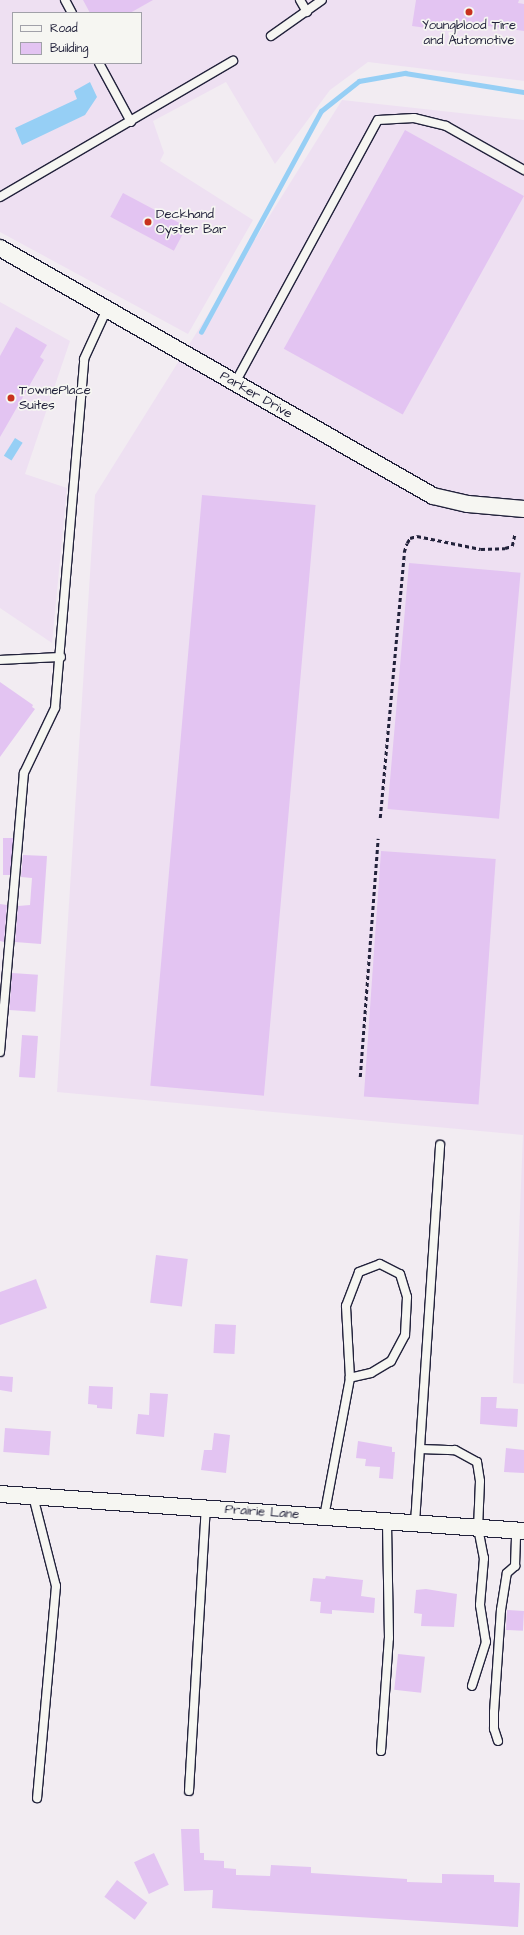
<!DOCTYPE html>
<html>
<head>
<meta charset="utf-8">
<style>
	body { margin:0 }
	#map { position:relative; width:524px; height:1935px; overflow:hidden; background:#f2ecf2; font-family:"Architects Daughter",sans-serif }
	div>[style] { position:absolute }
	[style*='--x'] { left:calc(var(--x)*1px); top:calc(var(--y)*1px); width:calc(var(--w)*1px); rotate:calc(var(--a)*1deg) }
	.built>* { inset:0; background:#eee0f2 }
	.water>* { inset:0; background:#96cff5; transform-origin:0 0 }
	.stream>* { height:4.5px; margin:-2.25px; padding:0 2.25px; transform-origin:2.25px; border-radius:2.25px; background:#96cff5 }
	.building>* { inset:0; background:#e3c4f2; transform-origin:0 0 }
	.path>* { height:2.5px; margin-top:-1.25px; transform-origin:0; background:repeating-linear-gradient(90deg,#22223b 0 4px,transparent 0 7px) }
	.roads { filter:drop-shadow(1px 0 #22223b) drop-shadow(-1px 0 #22223b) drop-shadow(0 1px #22223b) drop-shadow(0 -1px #22223b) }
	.service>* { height:8px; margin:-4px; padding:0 4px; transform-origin:4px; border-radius:4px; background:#f6f6f2 }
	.minor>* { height:16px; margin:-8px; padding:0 8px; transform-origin:8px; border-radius:8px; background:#f6f6f2 }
	.dots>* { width:11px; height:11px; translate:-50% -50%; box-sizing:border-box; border:2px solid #f6f6f2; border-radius:50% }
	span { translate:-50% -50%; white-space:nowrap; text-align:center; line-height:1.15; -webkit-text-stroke:3.5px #f6f6f2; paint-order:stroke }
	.poi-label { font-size:13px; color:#22223b }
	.left { translate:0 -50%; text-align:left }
	.street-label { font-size:13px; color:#22223b }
	.legend { position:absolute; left:12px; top:12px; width:130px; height:52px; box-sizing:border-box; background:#f6f6f2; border:1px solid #a1a1a9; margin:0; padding:5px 7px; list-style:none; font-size:12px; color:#22223b }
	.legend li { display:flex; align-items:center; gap:8px; height:20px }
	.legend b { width:20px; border:1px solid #a1a1a9 }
</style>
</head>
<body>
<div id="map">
	<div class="built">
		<i style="clip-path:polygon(evenodd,0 0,524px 0,524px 81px,368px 62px,330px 90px,275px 164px,226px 82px,153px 121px,164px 153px,160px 161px,253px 220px,188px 334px,0 232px,0 0,13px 13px,141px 13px,141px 63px,13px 63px,13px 13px)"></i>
		<i style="clip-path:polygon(342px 100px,524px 120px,524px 1384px,513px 1383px,523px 1135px,57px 1092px,95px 495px)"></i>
		<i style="clip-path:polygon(0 302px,70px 341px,25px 474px,67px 488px,52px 643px,0 608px)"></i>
	</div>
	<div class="water">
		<i style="clip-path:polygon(90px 82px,97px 97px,85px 115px,22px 145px,15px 128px,77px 99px,74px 91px)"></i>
		<i style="left:15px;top:438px;width:9px;height:21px;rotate:32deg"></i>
	</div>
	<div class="stream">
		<i style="--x:201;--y:332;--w:251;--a:-61.5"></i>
		<i style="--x:321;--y:111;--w:48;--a:-38.3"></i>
		<i style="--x:359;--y:81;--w:47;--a:-9.9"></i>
		<i style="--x:405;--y:73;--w:121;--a:9.1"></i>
	</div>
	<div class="building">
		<i style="clip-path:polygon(83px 0,153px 0,130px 13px,90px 13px)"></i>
		<i style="clip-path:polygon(416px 0,519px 0,518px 3px,524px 4px,524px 31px,443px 20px,441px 30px,412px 26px)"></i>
		<i style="left:405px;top:130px;width:136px;height:250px;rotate:29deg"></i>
		<i style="left:123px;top:193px;width:72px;height:27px;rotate:28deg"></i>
		<i style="clip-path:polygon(16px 327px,47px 345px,40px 357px,44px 360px,0 437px,0 356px)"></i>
		<i style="left:202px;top:495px;width:114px;height:593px;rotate:5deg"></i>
		<i style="left:409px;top:563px;width:112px;height:247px;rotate:5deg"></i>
		<i style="clip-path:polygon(0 682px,33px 705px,32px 707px,35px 709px,0 757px)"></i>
		<i style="left:3px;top:838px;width:10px;height:37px"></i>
		<i style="left:381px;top:851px;width:115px;height:246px;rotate:4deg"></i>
		<i style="clip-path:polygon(23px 855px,47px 856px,41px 944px,15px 942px,18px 906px,30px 905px,32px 878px,21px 877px)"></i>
		<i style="clip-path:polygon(0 904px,7px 905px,4px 942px,0 941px)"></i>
		<i style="left:12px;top:973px;width:26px;height:37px;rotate:4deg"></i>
		<i style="left:22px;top:1035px;width:16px;height:42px;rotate:4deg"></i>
		<i style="left:156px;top:1255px;width:32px;height:48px;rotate:7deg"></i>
		<i style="clip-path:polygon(36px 1279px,47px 1308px,0 1325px,0 1292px)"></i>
		<i style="left:215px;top:1324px;width:21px;height:29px;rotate:3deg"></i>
		<i style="clip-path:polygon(0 1376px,13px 1377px,12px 1392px,0 1390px)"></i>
		<i style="clip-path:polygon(89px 1386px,113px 1387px,112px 1409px,97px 1408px,97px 1405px,88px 1404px)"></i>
		<i style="clip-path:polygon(150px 1393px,168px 1394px,164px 1437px,136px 1434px,138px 1414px,149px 1415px)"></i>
		<i style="clip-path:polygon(481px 1397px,497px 1397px,496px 1408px,518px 1409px,517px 1427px,480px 1424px)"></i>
		<i style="left:5px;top:1428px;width:46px;height:24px;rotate:4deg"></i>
		<i style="clip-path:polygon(214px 1433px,230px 1435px,226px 1473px,201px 1470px,204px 1450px,212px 1450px)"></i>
		<i style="clip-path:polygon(358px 1441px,392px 1447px,392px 1452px,395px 1452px,393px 1479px,379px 1478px,380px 1467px,365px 1466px,366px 1459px,356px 1458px)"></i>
		<i style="clip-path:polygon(506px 1448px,524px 1450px,524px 1473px,504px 1472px)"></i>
		<i style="clip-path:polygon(326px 1576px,363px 1580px,361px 1596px,375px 1598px,374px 1613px,332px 1610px,332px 1614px,320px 1613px,321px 1602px,310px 1601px,313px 1578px,325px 1579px)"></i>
		<i style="clip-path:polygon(426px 1589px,457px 1594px,454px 1627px,421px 1626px,422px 1614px,414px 1613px,416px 1590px)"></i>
		<i style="left:507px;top:1610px;width:17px;height:20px;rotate:3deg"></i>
		<i style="left:398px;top:1654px;width:27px;height:36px;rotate:6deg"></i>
		<i style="clip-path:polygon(181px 1829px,199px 1829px,200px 1853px,204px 1853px,204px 1860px,224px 1861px,224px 1868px,236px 1869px,236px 1875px,270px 1876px,271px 1865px,311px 1867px,311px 1873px,407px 1879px,407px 1882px,442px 1883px,442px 1874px,494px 1875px,494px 1882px,520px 1883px,518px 1927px,212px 1908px,213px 1890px,184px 1891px)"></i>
		<i style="left:154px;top:1853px;width:35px;height:22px;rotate:65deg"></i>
		<i style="left:117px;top:1880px;width:38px;height:21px;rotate:37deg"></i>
	</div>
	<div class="path">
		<i style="--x:380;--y:818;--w:267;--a:-84.8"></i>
		<i style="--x:404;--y:552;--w:9;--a:-72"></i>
		<i style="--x:407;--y:543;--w:6;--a:-59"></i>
		<i style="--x:410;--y:538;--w:7;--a:-16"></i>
		<i style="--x:417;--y:536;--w:65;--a:11.5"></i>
		<i style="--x:481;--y:549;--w:24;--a:-2"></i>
		<i style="--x:505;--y:548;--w:7;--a:-16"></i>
		<i style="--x:512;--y:546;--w:13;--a:-77"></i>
		<i style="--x:360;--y:1077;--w:239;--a:-85.7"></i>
	</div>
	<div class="roads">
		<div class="service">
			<i style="--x:65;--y:0;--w:15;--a:62"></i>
			<i style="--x:300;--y:0;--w:14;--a:60"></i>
			<i style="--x:271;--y:36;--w:62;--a:-35.2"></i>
			<i style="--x:99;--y:63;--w:67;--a:61.5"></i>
			<i style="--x:0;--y:197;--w:270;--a:-30.3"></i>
			<i style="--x:235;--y:383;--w:299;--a:-61.5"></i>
			<i style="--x:378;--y:120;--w:36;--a:-3"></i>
			<i style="--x:414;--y:118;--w:33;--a:14"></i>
			<i style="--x:446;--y:126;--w:90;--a:29.4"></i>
			<i style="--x:0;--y:660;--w:61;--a:-2.8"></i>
			<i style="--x:0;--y:1052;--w:280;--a:-85.1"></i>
			<i style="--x:24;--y:773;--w:72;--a:-64.5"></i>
			<i style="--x:55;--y:708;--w:350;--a:-85.2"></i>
			<i style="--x:84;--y:359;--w:55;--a:-65.3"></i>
			<i style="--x:420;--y:1449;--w:35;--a:2"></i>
			<i style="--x:455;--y:1450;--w:25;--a:29"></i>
			<i style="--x:477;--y:1462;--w:19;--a:81"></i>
			<i style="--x:480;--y:1481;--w:47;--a:92.4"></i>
			<i style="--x:478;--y:1528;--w:31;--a:79"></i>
			<i style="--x:484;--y:1558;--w:47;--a:94.9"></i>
			<i style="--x:480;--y:1605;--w:37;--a:81"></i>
			<i style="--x:486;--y:1642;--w:46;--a:107.7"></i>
			<i style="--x:33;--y:1496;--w:93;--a:75.7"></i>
			<i style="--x:56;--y:1586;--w:213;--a:95.1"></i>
			<i style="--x:324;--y:1517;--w:141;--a:-79.4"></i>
			<i style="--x:350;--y:1378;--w:72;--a:-93.2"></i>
			<i style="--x:346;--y:1306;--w:36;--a:-69"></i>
			<i style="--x:359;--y:1272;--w:22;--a:-21"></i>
			<i style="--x:380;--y:1264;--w:22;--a:27"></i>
			<i style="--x:400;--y:1274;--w:24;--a:73"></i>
			<i style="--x:407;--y:1297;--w:38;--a:93"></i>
			<i style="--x:405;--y:1335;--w:30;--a:118"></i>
			<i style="--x:391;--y:1361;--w:23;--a:149"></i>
			<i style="--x:371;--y:1373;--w:22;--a:167"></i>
			<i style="--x:415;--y:1523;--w:379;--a:-86.2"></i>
			<i style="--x:498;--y:1741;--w:13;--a:-108"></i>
			<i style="--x:494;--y:1729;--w:17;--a:-90"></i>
			<i style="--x:494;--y:1712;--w:102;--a:-86.1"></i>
			<i style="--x:501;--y:1610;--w:37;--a:-81"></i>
			<i style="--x:507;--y:1573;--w:11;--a:-41"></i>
			<i style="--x:515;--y:1566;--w:36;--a:-88"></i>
			<i style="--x:381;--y:1751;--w:113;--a:-86"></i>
			<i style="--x:389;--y:1638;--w:117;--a:-91"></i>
			<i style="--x:189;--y:1791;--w:284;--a:-86.6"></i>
		</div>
		<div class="minor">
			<i style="--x:0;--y:248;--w:499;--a:29.8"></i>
			<i style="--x:433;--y:496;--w:36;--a:13"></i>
			<i style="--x:468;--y:504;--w:56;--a:5.1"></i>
			<i style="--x:0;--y:1494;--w:525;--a:4.04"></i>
		</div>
	</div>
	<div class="dots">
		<i style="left:469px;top:12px;background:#c8321e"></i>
		<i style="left:148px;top:222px;background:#c8321e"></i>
		<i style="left:11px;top:398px;background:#c8321e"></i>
	</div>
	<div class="poi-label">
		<span style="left:469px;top:33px">Youngblood Tire<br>and Automotive</span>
		<span class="left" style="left:156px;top:222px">Deckhand<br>Oyster Bar</span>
		<span class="left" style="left:19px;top:398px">TownePlace<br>Suites</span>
	</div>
	<div class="street-label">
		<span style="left:256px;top:395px;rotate:30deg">Parker Drive</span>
		<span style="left:262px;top:1512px;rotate:4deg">Prairie Lane</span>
	</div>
	<ul class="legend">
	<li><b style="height:5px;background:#f6f6f2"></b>Road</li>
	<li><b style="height:11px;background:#e3c4f2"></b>Building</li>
	</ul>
</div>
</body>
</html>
